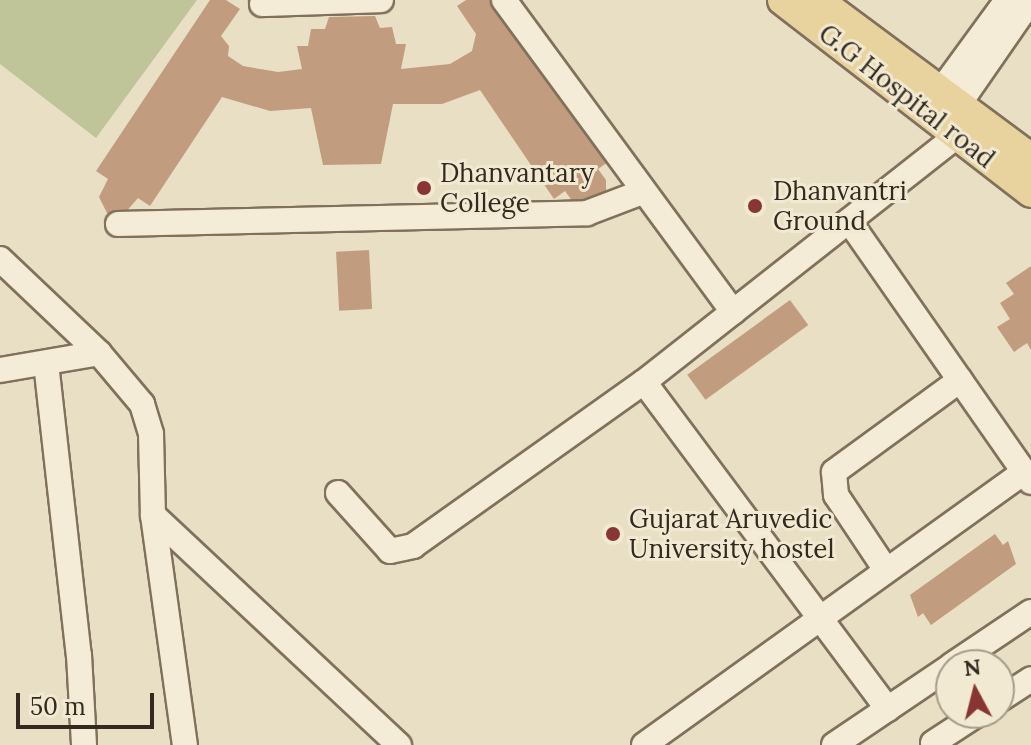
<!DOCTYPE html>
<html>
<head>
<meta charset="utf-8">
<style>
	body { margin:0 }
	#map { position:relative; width:1031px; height:745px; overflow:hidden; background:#e8dfc4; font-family:Lora,serif }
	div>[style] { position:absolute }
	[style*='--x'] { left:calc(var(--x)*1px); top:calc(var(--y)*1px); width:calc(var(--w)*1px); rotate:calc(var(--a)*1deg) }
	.green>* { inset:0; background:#bfc599 }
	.building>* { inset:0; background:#c29c7e; transform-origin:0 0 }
	.roads { filter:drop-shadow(2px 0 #81715c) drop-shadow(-2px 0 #81715c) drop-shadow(0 2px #81715c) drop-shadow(0 -2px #81715c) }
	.minor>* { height:24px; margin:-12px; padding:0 12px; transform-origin:12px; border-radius:12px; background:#f4ecd6 }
	.major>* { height:30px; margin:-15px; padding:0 15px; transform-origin:15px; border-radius:15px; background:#e8d39f }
	.dots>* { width:22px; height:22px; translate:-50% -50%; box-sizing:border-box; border:4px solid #f1e9d2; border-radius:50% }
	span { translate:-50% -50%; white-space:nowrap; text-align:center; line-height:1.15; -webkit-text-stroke:6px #f1e9d2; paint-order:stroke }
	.street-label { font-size:26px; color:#33291f }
	.poi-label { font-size:26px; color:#33291f }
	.left { translate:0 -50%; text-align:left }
	.north { position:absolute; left:935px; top:649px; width:80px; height:80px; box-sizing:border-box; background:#f1e9d2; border:2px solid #a59c8a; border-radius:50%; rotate:353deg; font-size:22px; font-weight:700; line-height:32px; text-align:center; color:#33291f }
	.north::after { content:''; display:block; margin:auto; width:28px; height:36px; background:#893533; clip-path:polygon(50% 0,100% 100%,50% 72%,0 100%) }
	.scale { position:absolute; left:16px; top:693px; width:138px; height:36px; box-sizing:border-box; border:4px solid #33291f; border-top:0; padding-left:10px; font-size:24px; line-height:28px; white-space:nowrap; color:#33291f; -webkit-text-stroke:6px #f1e9d2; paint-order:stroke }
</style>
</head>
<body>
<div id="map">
	<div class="green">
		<i style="clip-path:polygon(0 0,197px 0,96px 138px,0 64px)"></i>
	</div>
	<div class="building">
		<i style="clip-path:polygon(210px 0,226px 0,240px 9px,221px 36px,229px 46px,228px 56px,243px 66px,278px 72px,302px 69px,297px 46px,308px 46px,311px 29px,325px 29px,329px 17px,375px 16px,380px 28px,392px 27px,396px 44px,406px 44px,401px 69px,450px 64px,472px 51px,476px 34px,457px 6px,466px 0,497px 0,608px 162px,598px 169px,606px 180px,606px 193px,598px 203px,573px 202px,565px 191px,554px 199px,480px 90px,442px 104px,393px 104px,381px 164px,323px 165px,311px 108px,270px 111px,222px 97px,150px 206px,138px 198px,124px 214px,107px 213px,99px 197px,108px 179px,96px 171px)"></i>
		<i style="left:369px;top:250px;width:59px;height:33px;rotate:87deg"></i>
		<i style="clip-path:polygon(1031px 266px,1031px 350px,1027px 343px,1014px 352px,997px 327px,1010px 319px,1000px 303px,1014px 294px,1006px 283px)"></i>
		<i style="left:790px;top:300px;width:31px;height:127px;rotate:54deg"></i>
		<i style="clip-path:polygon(995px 534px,1003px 545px,1008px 541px,1016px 564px,931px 625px,923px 613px,918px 617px,910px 595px)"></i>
	</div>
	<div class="roads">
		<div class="minor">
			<i style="--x:504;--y:0;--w:387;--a:53.7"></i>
			<i style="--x:262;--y:4;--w:119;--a:-1.9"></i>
			<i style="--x:931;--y:104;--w:129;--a:-53.8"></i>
			<i style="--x:948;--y:120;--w:146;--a:-55.3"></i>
			<i style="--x:849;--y:221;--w:318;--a:55.1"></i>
			<i style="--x:118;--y:224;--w:469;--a:-1.3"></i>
			<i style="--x:587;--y:213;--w:59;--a:-20.9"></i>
			<i style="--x:0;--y:259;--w:137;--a:43.5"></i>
			<i style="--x:99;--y:353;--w:67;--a:49.9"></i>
			<i style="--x:142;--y:404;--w:31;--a:73"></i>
			<i style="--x:151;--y:434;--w:81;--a:88.6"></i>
			<i style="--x:153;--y:515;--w:232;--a:82.1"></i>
			<i style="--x:46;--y:363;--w:294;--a:83.6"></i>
			<i style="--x:79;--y:655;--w:90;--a:86.8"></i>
			<i style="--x:0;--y:370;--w:100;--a:-9.7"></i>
			<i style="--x:644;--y:382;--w:408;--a:53.3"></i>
			<i style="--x:338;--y:493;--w:78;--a:48.1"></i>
			<i style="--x:390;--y:551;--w:24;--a:-12"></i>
			<i style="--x:413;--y:546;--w:283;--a:-35.4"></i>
			<i style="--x:644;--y:382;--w:400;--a:-38.2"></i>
			<i style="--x:153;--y:515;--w:337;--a:43.1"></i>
			<i style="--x:886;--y:570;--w:90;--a:-123.7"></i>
			<i style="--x:836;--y:495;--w:23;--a:-95"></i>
			<i style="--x:834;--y:472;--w:156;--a:-36.1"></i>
			<i style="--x:952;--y:665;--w:95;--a:-33.9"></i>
			<i style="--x:999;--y:700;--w:38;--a:-33"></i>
			<i style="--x:933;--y:743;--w:55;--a:-33.1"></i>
			<i style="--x:644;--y:745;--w:468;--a:-35.7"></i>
			<i style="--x:834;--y:745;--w:141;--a:-34"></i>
		</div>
		<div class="major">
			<i style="--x:783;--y:0;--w:314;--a:37.7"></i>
			<i style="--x:817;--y:0;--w:267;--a:36.6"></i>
		</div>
	</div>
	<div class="dots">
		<i style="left:424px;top:188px;background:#893533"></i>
		<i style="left:755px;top:206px;background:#893533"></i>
		<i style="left:613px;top:534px;background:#893533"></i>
	</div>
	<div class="street-label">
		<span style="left:907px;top:96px;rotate:38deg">G.G Hospital road</span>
	</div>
	<div class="poi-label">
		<span class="left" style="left:440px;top:188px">Dhanvantary<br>College</span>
		<span class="left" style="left:773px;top:206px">Dhanvantri<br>Ground</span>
		<span class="left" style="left:629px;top:534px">Gujarat Aruvedic<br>University hostel</span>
	</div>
	<div class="north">N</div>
	<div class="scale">50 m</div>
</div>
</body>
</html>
